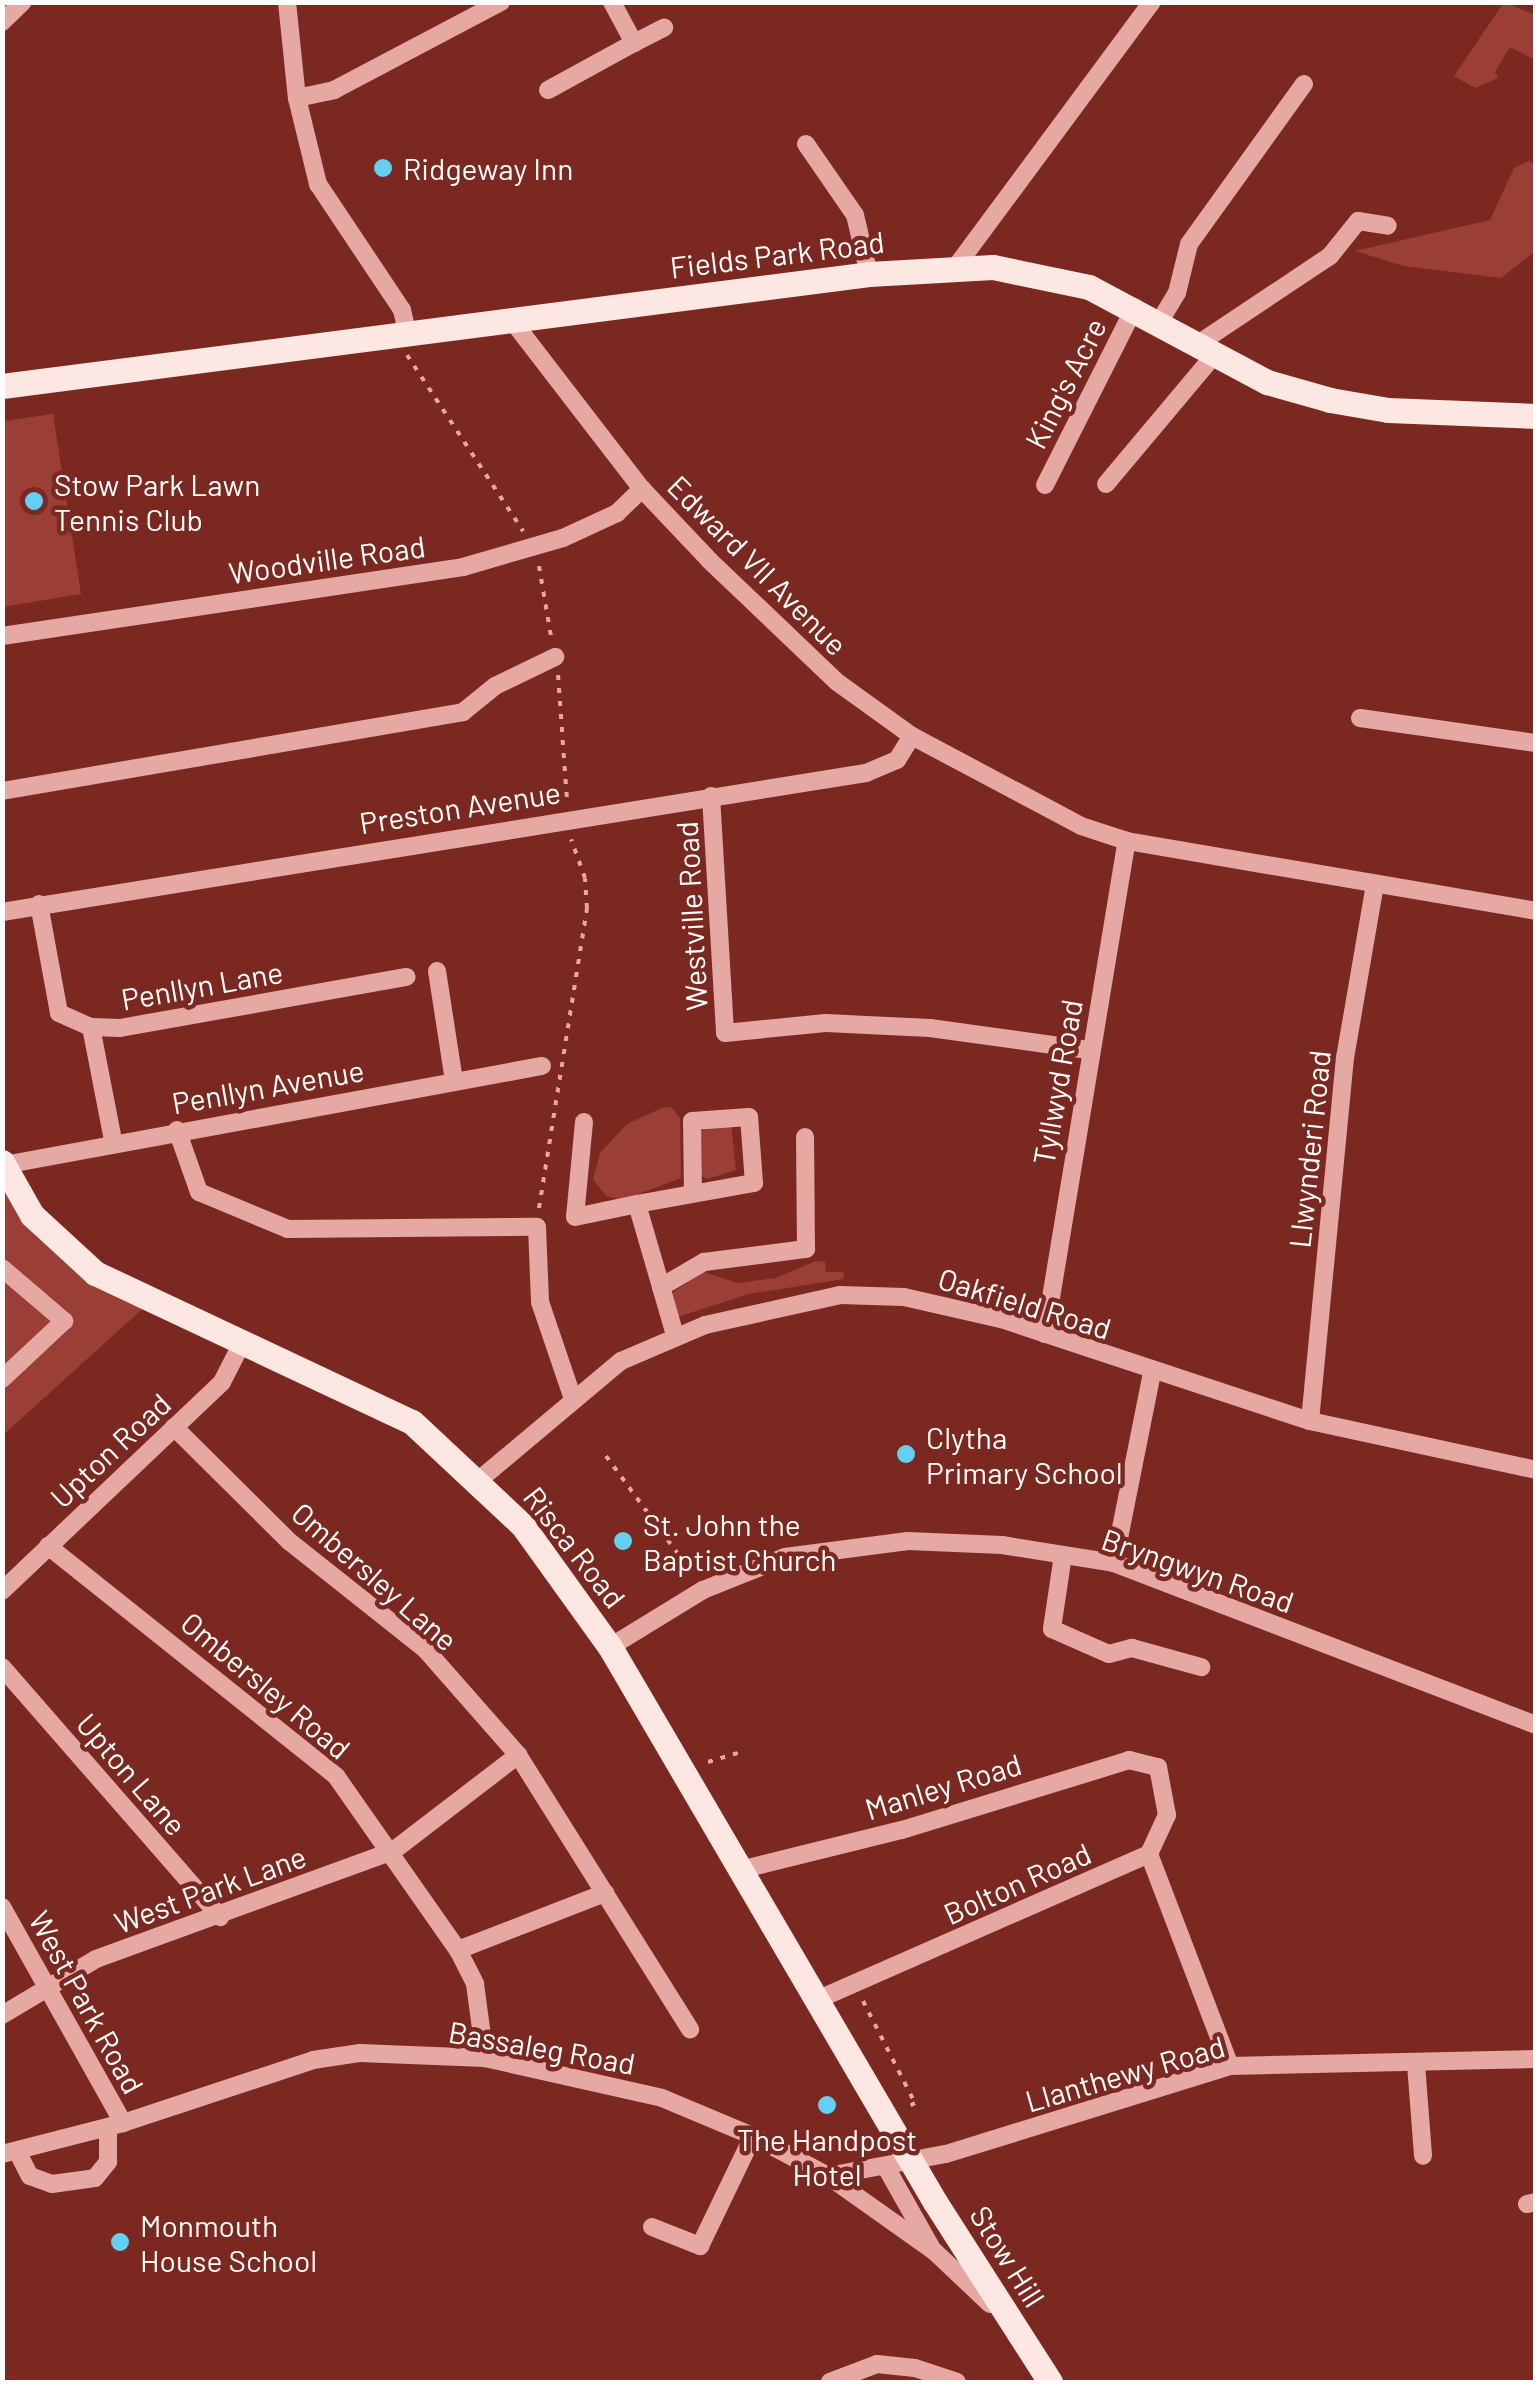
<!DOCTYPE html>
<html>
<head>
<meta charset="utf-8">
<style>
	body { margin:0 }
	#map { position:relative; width:1538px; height:2385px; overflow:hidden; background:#7b2920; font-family:Barlow,sans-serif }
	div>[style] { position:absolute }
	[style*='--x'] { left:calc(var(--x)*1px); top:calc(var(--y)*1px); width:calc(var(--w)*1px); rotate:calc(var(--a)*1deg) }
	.green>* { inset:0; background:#9b3f36 }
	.path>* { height:4px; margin-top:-2px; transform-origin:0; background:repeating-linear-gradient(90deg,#e6a8a2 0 5px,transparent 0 13px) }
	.minor>* { height:18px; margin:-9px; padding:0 9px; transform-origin:9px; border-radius:9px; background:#e6a8a2 }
	.major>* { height:25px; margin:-12.5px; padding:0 12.5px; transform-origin:12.5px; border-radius:12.5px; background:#fde7e3 }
	.dots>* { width:28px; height:28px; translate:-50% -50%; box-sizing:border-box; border:5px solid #7b2920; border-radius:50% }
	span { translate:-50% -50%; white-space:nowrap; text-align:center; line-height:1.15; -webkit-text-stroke:9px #7b2920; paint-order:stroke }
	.poi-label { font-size:30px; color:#fff }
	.left { translate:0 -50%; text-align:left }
	.street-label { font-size:30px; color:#fff }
	.frame { position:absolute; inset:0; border:5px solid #fff; pointer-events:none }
</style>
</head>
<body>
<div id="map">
	<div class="green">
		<i style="clip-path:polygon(1504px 2px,1535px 15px,1535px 60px,1510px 47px,1495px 72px,1498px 78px,1475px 88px,1454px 76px)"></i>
		<i style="clip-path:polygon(1529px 161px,1535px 165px,1535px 251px,1501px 278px,1404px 266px,1355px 251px,1490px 220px,1514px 168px)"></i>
		<i style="clip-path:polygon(53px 414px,81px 594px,3px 607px,3px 421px)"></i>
		<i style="clip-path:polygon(662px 1108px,671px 1107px,680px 1118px,681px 1178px,623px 1200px,606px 1196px,593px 1179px,600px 1153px,627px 1124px)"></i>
		<i style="clip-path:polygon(731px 1124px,736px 1170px,707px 1179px,700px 1175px,698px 1131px)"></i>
		<i style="clip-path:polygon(2px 1162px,32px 1215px,149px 1303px,3px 1435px)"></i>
		<i style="clip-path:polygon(816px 1261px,825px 1262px,826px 1272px,844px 1272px,843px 1279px,749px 1294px,677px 1317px,669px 1295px,703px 1272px,738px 1283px,776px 1278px)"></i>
	</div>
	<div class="path">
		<i style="--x:407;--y:355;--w:211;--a:56.6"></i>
		<i style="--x:539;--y:566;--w:71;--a:80.3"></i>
		<i style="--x:558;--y:675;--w:125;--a:85.9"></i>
		<i style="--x:539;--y:1208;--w:304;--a:-80.9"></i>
		<i style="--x:587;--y:908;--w:30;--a:-94"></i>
		<i style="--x:585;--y:878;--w:41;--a:-109.7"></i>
		<i style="--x:606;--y:1456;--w:145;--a:53.7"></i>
		<i style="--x:708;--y:1762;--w:34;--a:-17"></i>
		<i style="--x:863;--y:2001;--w:114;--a:63"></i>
		<i style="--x:915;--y:2103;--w:10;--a:151"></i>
	</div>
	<div class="minor">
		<i style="--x:287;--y:2;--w:97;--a:84.1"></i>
		<i style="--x:297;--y:98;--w:89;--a:76.3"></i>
		<i style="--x:318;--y:184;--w:151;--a:56.3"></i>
		<i style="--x:402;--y:310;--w:26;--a:77"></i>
		<i style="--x:612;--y:2;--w:47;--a:61.8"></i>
		<i style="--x:634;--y:43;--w:34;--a:-27"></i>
		<i style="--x:2;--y:22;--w:29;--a:-44"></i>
		<i style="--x:548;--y:90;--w:98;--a:-28.7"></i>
		<i style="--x:297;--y:98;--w:38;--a:-12"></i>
		<i style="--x:334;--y:90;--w:189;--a:-27.8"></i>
		<i style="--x:806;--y:144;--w:86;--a:55.4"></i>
		<i style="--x:855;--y:215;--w:61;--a:76.7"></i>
		<i style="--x:955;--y:268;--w:331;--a:-53.5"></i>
		<i style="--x:1160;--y:321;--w:33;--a:-59"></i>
		<i style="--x:1177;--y:293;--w:50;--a:-76.2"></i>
		<i style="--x:1189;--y:244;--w:197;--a:-54.3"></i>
		<i style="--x:514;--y:323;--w:210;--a:52.4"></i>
		<i style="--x:642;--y:489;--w:99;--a:46.6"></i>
		<i style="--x:710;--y:561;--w:175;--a:43.6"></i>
		<i style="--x:837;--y:682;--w:92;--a:35.8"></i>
		<i style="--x:912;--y:736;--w:191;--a:28"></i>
		<i style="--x:1081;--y:826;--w:48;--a:18.1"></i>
		<i style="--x:1127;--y:841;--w:415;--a:9.7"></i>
		<i style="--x:1201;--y:342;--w:155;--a:-33.7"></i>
		<i style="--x:1330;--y:256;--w:45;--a:-51.3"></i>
		<i style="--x:1358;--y:221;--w:30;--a:9"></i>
		<i style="--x:1106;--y:484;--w:171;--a:-50"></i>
		<i style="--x:1045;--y:485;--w:199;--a:-63.2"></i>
		<i style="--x:2;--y:636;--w:466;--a:-8.5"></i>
		<i style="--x:463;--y:567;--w:104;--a:-16.2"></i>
		<i style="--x:563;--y:538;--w:60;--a:-24.8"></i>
		<i style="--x:617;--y:513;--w:35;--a:-44"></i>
		<i style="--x:1360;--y:718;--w:178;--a:8.1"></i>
		<i style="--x:2;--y:791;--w:468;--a:-9.7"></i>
		<i style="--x:463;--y:712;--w:41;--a:-39.1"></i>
		<i style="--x:495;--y:686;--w:67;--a:-25.8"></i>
		<i style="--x:711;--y:796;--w:237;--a:86.6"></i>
		<i style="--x:725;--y:1033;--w:101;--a:-5.7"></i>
		<i style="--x:826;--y:1023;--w:104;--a:2.8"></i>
		<i style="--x:930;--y:1028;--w:160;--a:7.9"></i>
		<i style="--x:39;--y:904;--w:111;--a:79.6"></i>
		<i style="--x:59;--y:1013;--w:35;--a:24"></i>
		<i style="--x:91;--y:1027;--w:29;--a:2"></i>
		<i style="--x:120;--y:1028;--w:291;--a:-10.1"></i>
		<i style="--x:2;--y:912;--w:875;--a:-9.14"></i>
		<i style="--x:866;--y:773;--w:34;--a:-23"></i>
		<i style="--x:897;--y:760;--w:28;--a:-58"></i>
		<i style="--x:437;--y:971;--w:111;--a:81.2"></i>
		<i style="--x:91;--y:1027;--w:115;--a:79"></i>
		<i style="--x:584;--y:1122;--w:95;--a:95.4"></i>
		<i style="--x:575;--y:1217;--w:63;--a:-11.8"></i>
		<i style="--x:177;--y:1130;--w:66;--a:70.5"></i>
		<i style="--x:199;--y:1192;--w:96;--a:22.6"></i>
		<i style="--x:288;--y:1229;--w:249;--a:-0.5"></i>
		<i style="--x:537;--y:1227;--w:75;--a:87.7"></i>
		<i style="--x:540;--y:1302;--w:102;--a:71.2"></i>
		<i style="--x:4;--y:1165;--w:547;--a:-10.43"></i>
		<i style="--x:2;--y:1268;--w:82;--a:40.5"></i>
		<i style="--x:64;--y:1321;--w:85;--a:136.9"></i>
		<i style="--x:661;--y:1287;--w:50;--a:-30.2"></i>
		<i style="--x:704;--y:1262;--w:103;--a:-7.3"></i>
		<i style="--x:806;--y:1249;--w:112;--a:-90.5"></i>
		<i style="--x:1045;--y:1334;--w:500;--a:-80.6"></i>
		<i style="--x:675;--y:1335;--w:136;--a:-106.2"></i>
		<i style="--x:637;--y:1204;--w:119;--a:-10.2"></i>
		<i style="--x:754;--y:1183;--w:66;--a:-94.3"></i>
		<i style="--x:749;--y:1117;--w:57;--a:176"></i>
		<i style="--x:692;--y:1121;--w:68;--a:89.2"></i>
		<i style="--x:1310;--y:1421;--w:365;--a:-84.5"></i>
		<i style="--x:1345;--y:1058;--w:177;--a:-80.2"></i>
		<i style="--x:174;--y:1427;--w:163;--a:44.8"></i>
		<i style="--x:290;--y:1542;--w:172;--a:38.4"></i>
		<i style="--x:425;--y:1649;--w:141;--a:48.7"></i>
		<i style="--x:518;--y:1755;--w:324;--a:57.9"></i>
		<i style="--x:479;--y:1480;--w:185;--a:-40"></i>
		<i style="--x:621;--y:1361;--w:91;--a:-23.2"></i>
		<i style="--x:705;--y:1325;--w:138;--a:-12.5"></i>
		<i style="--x:840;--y:1295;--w:64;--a:1.8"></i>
		<i style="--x:904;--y:1297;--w:99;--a:12.8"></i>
		<i style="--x:1001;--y:1319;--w:325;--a:18.3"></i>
		<i style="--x:1310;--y:1421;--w:231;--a:12.2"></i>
		<i style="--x:48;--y:1546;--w:369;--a:38.6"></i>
		<i style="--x:336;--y:1776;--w:213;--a:55"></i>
		<i style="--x:458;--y:1950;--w:38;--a:63"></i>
		<i style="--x:475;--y:1984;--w:75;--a:82.3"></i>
		<i style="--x:1063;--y:1555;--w:75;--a:98.5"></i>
		<i style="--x:1052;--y:1629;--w:62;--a:23.7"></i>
		<i style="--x:1109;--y:1654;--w:24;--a:-15"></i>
		<i style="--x:1132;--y:1648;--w:72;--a:15.4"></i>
		<i style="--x:1114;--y:1563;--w:195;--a:-78.7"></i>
		<i style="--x:2;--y:1591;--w:303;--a:-43.5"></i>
		<i style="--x:222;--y:1382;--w:46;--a:-62.9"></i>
		<i style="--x:610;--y:1647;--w:109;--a:-31.5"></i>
		<i style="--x:703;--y:1590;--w:88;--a:-21.9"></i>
		<i style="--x:785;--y:1557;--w:124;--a:-7.4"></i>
		<i style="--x:908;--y:1541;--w:94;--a:2.4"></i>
		<i style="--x:1002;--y:1545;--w:113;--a:9.1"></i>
		<i style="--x:1114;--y:1563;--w:452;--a:21"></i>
		<i style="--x:2;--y:1667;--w:332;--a:48.9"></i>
		<i style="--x:1149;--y:1854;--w:227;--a:69.1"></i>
		<i style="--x:744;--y:1869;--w:163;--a:-13.9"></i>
		<i style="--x:902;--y:1830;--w:238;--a:-17.1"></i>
		<i style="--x:1129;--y:1760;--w:30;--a:14"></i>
		<i style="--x:1158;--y:1767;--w:49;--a:79.4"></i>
		<i style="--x:1167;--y:1815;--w:43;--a:114.8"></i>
		<i style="--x:1149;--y:1854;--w:358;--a:156.3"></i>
		<i style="--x:2;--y:1907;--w:248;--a:60.7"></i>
		<i style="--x:458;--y:1950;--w:158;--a:-21.2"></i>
		<i style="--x:2;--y:2015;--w:109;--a:-30.8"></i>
		<i style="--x:96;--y:1959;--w:316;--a:-20"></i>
		<i style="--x:393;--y:1851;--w:158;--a:-37.5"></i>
		<i style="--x:1416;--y:2064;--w:92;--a:85.6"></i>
		<i style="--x:17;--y:2151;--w:28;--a:63"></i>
		<i style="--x:30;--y:2176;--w:23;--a:20"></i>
		<i style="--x:52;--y:2184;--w:43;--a:-7.9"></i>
		<i style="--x:95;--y:2178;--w:21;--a:-51"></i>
		<i style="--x:108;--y:2162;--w:35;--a:-90"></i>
		<i style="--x:2;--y:2154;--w:125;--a:-14.4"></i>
		<i style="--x:123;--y:2123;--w:200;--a:-18.3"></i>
		<i style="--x:313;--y:2060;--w:48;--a:-8.5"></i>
		<i style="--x:360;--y:2053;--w:125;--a:2.3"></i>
		<i style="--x:485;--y:2058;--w:181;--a:12.7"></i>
		<i style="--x:662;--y:2098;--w:99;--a:22.7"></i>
		<i style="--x:753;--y:2136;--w:85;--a:28.1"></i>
		<i style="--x:828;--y:2176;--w:130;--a:35.3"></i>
		<i style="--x:934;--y:2251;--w:77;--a:43.4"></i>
		<i style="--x:887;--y:2169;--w:90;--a:60.6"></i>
		<i style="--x:828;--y:2176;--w:120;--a:-10.6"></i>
		<i style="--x:946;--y:2154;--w:297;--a:-17.2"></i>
		<i style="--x:1230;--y:2066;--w:306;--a:-1.3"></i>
		<i style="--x:1527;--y:2204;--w:9;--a:-13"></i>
		<i style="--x:652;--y:2227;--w:52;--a:21.6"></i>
		<i style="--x:700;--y:2246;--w:122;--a:-64.3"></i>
		<i style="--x:830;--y:2382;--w:50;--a:-21"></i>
		<i style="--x:877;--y:2364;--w:38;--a:6"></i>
		<i style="--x:915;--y:2368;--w:44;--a:18.4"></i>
	</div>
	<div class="major">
		<i style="--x:2;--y:386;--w:874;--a:-7.36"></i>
		<i style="--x:869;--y:274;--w:124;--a:-3.2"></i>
		<i style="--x:993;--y:267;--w:98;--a:11.8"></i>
		<i style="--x:1089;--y:287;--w:202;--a:28.1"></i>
		<i style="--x:1267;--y:382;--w:66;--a:15.9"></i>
		<i style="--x:1330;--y:400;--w:59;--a:9.8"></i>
		<i style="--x:1388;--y:410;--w:148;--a:2.3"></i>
		<i style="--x:2;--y:1162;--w:61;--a:60.5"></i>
		<i style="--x:32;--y:1215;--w:86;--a:42.6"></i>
		<i style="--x:95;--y:1273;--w:350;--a:25.2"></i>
		<i style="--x:412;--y:1422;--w:152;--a:43.1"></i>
		<i style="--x:523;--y:1526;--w:149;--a:54.3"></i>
		<i style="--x:610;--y:1647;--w:643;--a:59.65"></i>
		<i style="--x:935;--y:2202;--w:214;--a:57.4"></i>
	</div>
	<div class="dots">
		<i style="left:383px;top:168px;background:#63d0f3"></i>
		<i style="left:34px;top:501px;background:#63d0f3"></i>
		<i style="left:906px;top:1454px;background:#63d0f3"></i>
		<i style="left:623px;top:1541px;background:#63d0f3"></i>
		<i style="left:827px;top:2105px;background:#63d0f3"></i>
		<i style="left:120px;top:2242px;background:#63d0f3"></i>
	</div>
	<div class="poi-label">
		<span class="left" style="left:403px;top:168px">Ridgeway Inn</span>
		<span class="left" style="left:54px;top:501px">Stow Park Lawn<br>Tennis Club</span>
		<span class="left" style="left:926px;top:1454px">Clytha<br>Primary School</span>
		<span class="left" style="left:643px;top:1541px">St. John the<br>Baptist Church</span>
		<span style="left:827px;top:2156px">The Handpost<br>Hotel</span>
		<span class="left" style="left:140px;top:2242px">Monmouth<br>House School</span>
	</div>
	<div class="street-label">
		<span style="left:777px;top:254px;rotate:-7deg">Fields Park Road</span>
		<span style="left:1065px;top:383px;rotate:-63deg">King's Acre</span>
		<span style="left:327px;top:559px;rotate:-8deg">Woodville Road</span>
		<span style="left:758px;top:565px;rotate:45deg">Edward VII Avenue</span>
		<span style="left:460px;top:807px;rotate:-9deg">Preston Avenue</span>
		<span style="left:691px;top:916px;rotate:-93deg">Westville Road</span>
		<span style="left:202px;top:985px;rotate:-10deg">Penllyn Lane</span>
		<span style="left:1057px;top:1082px;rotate:-80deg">Tyllwyd Road</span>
		<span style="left:268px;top:1086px;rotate:-10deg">Penllyn Avenue</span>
		<span style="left:1309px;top:1149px;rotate:-84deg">Llwynderi Road</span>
		<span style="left:1025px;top:1303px;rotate:17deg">Oakfield Road</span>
		<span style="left:110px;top:1450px;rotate:-43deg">Upton Road</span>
		<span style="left:575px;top:1547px;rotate:52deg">Risca Road</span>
		<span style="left:1198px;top:1570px;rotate:19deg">Bryngwyn Road</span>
		<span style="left:375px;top:1576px;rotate:41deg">Ombersley Lane</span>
		<span style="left:266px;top:1685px;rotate:40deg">Ombersley Road</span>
		<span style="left:132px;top:1774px;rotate:49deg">Upton Lane</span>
		<span style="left:943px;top:1786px;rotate:-17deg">Manley Road</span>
		<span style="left:1017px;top:1883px;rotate:-24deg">Bolton Road</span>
		<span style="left:210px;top:1889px;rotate:-20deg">West Park Lane</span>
		<span style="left:87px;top:2002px;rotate:61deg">West Park Road</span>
		<span style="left:542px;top:2047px;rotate:10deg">Bassaleg Road</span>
		<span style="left:1125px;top:2073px;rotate:-16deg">Llanthewy Road</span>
		<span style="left:1008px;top:2256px;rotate:58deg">Stow Hill</span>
	</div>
	<div class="frame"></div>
</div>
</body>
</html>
